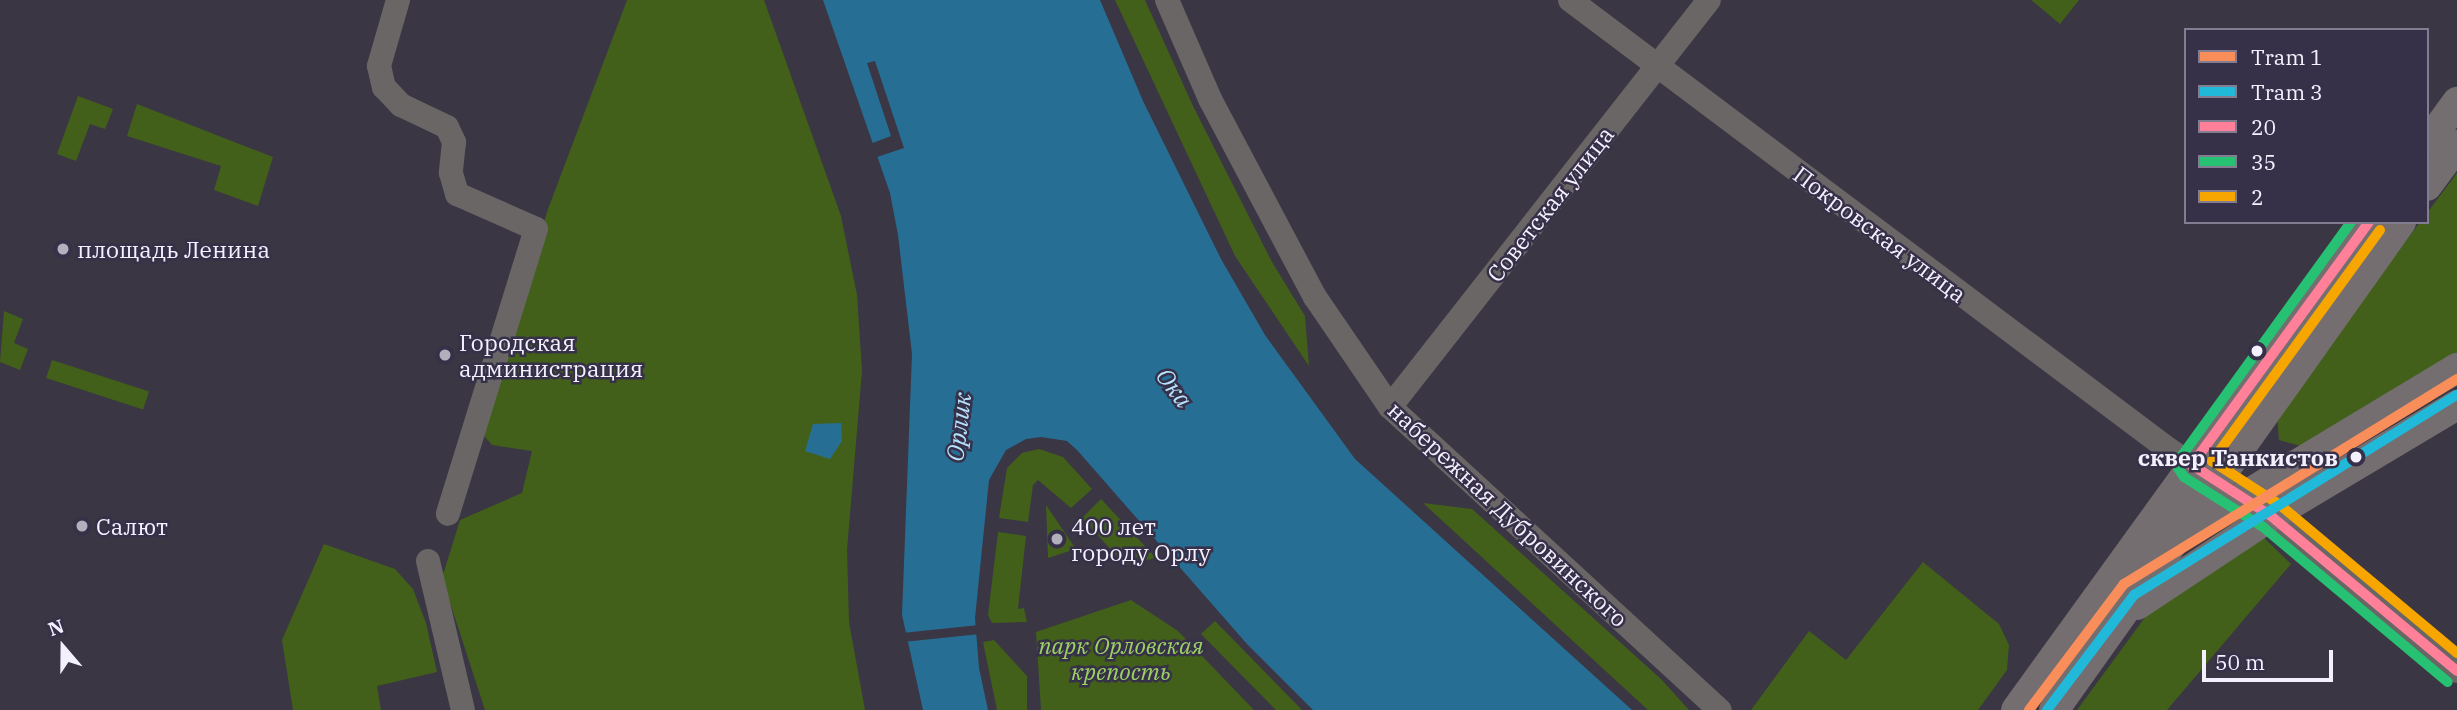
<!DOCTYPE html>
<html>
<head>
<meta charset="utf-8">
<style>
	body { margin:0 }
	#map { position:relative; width:2457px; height:710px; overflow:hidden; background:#3a3643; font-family:"IBM Plex Serif",serif }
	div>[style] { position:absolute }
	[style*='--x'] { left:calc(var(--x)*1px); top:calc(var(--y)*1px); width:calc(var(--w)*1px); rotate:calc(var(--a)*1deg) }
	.green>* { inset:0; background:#42601a; transform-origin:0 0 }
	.water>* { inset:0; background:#276e94 }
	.pier>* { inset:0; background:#3a3643; transform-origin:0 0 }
	.minor>* { height:24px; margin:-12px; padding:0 12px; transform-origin:12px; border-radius:12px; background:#6a6666 }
	.major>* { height:30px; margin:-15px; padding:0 15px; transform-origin:15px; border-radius:15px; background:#756e70 }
	.bus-1>* { height:10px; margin:-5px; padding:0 5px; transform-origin:5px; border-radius:5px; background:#ff8098 }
	.bus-2>* { height:10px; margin:-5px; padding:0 5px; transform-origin:5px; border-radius:5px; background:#26c172 }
	.bus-3>* { height:10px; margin:-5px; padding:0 5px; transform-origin:5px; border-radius:5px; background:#f7a600 }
	.tram-1>* { height:10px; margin:-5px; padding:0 5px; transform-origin:5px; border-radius:5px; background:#fa8e5a }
	.tram-2>* { height:10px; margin:-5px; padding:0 5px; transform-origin:5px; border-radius:5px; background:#20b9da }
	.dots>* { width:19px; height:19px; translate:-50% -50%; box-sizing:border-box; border:4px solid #373049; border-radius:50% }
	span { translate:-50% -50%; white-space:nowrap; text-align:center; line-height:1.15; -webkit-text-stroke:5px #373049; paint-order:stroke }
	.street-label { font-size:23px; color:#f4f1fe }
	.poi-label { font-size:23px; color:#f4f1fe }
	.left { translate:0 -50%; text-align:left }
	.stop-label { font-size:23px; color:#f4f1fe; font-weight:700 }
	.right { translate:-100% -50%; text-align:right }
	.park-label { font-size:23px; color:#9cd264; font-style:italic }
	.water-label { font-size:24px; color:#b5e2fe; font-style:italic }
	.legend { position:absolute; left:2184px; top:28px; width:245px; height:196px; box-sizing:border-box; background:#373049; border:2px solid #837d91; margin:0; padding:9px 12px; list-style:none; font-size:21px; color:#f4f1fe }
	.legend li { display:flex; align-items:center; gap:14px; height:35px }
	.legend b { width:35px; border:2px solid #837d91 }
	.north { position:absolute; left:28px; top:612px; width:70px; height:70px; -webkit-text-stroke:5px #373049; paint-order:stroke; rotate:340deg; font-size:19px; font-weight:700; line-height:28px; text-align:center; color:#f4f1fe }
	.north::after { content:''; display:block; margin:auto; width:24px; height:32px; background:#f4f1fe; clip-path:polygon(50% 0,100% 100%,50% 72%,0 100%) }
	.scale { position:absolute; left:2202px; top:650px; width:131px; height:32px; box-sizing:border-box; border:4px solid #f4f1fe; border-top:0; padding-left:9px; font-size:21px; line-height:24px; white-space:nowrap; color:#f4f1fe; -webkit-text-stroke:5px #373049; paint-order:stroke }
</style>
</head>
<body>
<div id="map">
	<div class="green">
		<i style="clip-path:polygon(627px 0,764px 0,841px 216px,857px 295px,862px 371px,847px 550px,849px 622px,865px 710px,485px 710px,442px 578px,460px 520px,522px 493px,532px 451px,492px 445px,479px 430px,548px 209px)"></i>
		<i style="clip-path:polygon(1115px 0,1145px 0,1193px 106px,1272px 262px,1305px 316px,1309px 366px,1235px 256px)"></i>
		<i style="clip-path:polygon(2031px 0,2079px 0,2060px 24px)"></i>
		<i style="clip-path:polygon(78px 96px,113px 109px,105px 129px,90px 124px,76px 161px,57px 154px)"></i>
		<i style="clip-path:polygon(137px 104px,273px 157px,258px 206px,214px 190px,221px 166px,127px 136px)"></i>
		<i style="clip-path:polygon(2457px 173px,2457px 353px,2305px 447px,2279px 440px,2277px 415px,2420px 222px,2427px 222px,2427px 213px)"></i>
		<i style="clip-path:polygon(4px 311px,23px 319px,14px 343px,28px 349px,20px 370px,0 362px)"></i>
		<i style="left:52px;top:360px;width:102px;height:19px;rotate:18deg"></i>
		<i style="clip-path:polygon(1039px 449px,1063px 457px,1092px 489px,1071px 508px,1038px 480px,1033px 485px,1028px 522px,999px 518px,1007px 468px,1022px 453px)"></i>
		<i style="clip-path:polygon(1101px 499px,1156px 558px,1125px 565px,1082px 518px)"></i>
		<i style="clip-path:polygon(1423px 503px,1472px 509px,1661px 679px,1689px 710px,1648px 710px)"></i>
		<i style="clip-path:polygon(1046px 505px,1076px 549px,1048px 558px)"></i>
		<i style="clip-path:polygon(998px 532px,1026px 536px,1018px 609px,1024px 608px,1027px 622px,992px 623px,988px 615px)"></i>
		<i style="clip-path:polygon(2263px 537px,2291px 564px,2167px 710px,2077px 710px,2146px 616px)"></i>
		<i style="clip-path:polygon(324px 544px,395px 569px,413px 589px,426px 623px,437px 672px,377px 686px,381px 710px,293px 710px,282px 640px)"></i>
		<i style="clip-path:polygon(1923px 562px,1999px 624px,2009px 645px,2007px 670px,1978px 710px,1751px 710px,1809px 631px,1846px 660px)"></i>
		<i style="clip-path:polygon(1131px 600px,1178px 631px,1254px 710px,1041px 710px,1036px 632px)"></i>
		<i style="clip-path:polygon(1215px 621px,1302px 710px,1276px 710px,1201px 634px)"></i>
		<i style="clip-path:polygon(994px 640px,1027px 676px,1027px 710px,997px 710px,983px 642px)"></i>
	</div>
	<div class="water">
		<i style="clip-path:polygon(823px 0,1100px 0,1143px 101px,1221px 259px,1265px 335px,1355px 459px,1632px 710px,1313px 710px,1247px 644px,1077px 450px,1067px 441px,1041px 437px,1026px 439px,1006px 450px,989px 480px,975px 618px,979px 668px,988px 710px,923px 710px,902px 615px,912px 354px,898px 235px,890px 193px)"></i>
		<i style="clip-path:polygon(841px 423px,842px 441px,830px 459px,805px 451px,813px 424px)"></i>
	</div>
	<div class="pier">
		<i style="clip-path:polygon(875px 61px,904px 148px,874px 158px,870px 144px,891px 136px,867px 63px)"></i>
		<i style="left:979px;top:625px;width:9px;height:75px;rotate:84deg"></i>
	</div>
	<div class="minor">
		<i style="--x:398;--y:0;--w:69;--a:106.1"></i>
		<i style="--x:379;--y:66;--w:22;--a:77"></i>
		<i style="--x:384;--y:87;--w:25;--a:47"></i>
		<i style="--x:401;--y:105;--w:51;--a:25.6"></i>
		<i style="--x:447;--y:127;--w:17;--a:65"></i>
		<i style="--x:454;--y:142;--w:31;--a:96"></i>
		<i style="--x:451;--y:173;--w:22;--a:74"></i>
		<i style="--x:457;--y:194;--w:86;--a:23.9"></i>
		<i style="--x:536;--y:229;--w:298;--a:107.2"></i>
		<i style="--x:1167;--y:0;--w:108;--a:66.5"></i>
		<i style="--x:1210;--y:99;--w:224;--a:62.1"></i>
		<i style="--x:1315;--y:297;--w:133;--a:55.7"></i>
		<i style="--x:1390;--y:407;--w:448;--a:42.6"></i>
		<i style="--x:1570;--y:0;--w:748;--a:36.9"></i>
		<i style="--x:2168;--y:449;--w:123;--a:33"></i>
		<i style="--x:2271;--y:516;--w:242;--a:39.8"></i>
		<i style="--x:1390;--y:407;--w:517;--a:-51.91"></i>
		<i style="--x:428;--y:561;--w:153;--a:76.8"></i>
	</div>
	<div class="major">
		<i style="--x:2427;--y:143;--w:51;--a:-53.8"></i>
		<i style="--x:2427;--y:186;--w:51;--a:-53.8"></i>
		<i style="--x:2185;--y:532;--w:318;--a:-31.1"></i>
		<i style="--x:2137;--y:605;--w:161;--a:-33.6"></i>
		<i style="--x:2271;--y:516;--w:217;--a:-30.8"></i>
		<i style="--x:2016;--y:710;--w:602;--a:-54.12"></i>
		<i style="--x:2054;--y:710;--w:599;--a:-54.58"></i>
	</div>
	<div class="bus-1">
		<i style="--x:2369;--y:222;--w:301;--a:126.1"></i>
		<i style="--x:2192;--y:465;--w:94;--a:32.8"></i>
		<i style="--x:2271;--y:516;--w:242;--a:39.8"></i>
	</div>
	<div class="bus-2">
		<i style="--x:2351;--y:222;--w:290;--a:125.9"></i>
		<i style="--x:2181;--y:457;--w:11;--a:105"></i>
		<i style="--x:2178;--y:468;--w:11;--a:56"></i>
		<i style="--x:2184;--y:477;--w:93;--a:32.3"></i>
		<i style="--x:2263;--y:527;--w:241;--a:40"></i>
	</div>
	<div class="bus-3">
		<i style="--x:2380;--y:230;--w:286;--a:126"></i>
		<i style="--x:2212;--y:461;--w:81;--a:32.9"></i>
		<i style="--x:2280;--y:505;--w:231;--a:39.9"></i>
	</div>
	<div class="tram-1">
		<i style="--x:2029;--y:710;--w:158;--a:-53"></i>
		<i style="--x:2124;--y:584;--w:391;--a:-31.6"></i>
	</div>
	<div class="tram-2">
		<i style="--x:2047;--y:710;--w:144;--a:-52.9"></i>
		<i style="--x:2134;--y:595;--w:380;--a:-31.8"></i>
	</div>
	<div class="dots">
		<i style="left:63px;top:249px;background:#b3b0bd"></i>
		<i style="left:2257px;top:351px;background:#f4f1fe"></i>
		<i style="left:445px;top:355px;background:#b3b0bd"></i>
		<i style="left:2356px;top:457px;background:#f4f1fe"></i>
		<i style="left:82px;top:526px;background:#b3b0bd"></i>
		<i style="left:1057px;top:539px;background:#b3b0bd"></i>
	</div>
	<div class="street-label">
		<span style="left:1550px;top:204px;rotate:-52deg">Советская улица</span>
		<span style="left:1880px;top:234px;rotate:37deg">Покровская улица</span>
		<span style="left:1508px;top:514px;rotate:43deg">набережная Дубровинского</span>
	</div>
	<div class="poi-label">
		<span class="left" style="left:77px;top:249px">площадь Ленина</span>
		<span class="left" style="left:459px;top:355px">Городская<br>администрация</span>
		<span class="left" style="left:96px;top:526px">Салют</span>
		<span class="left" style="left:1071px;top:539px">400 лет<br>городу Орлу</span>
	</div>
	<div class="stop-label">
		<span class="right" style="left:2338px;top:457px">сквер Танкистов</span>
	</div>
	<div class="park-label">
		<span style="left:1121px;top:658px">парк Орловская<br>крепость</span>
	</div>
	<div class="water-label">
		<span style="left:1174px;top:388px;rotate:53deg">Ока</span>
		<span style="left:959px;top:427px;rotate:-83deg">Орлик</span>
	</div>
	<ul class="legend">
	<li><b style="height:9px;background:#fa8e5a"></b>Tram 1</li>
	<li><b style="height:9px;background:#20b9da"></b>Tram 3</li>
	<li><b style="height:9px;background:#ff8098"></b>20</li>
	<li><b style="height:9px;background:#26c172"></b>35</li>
	<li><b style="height:9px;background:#f7a600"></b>2</li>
	</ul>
	<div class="north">N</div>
	<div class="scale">50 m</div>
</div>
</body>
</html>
